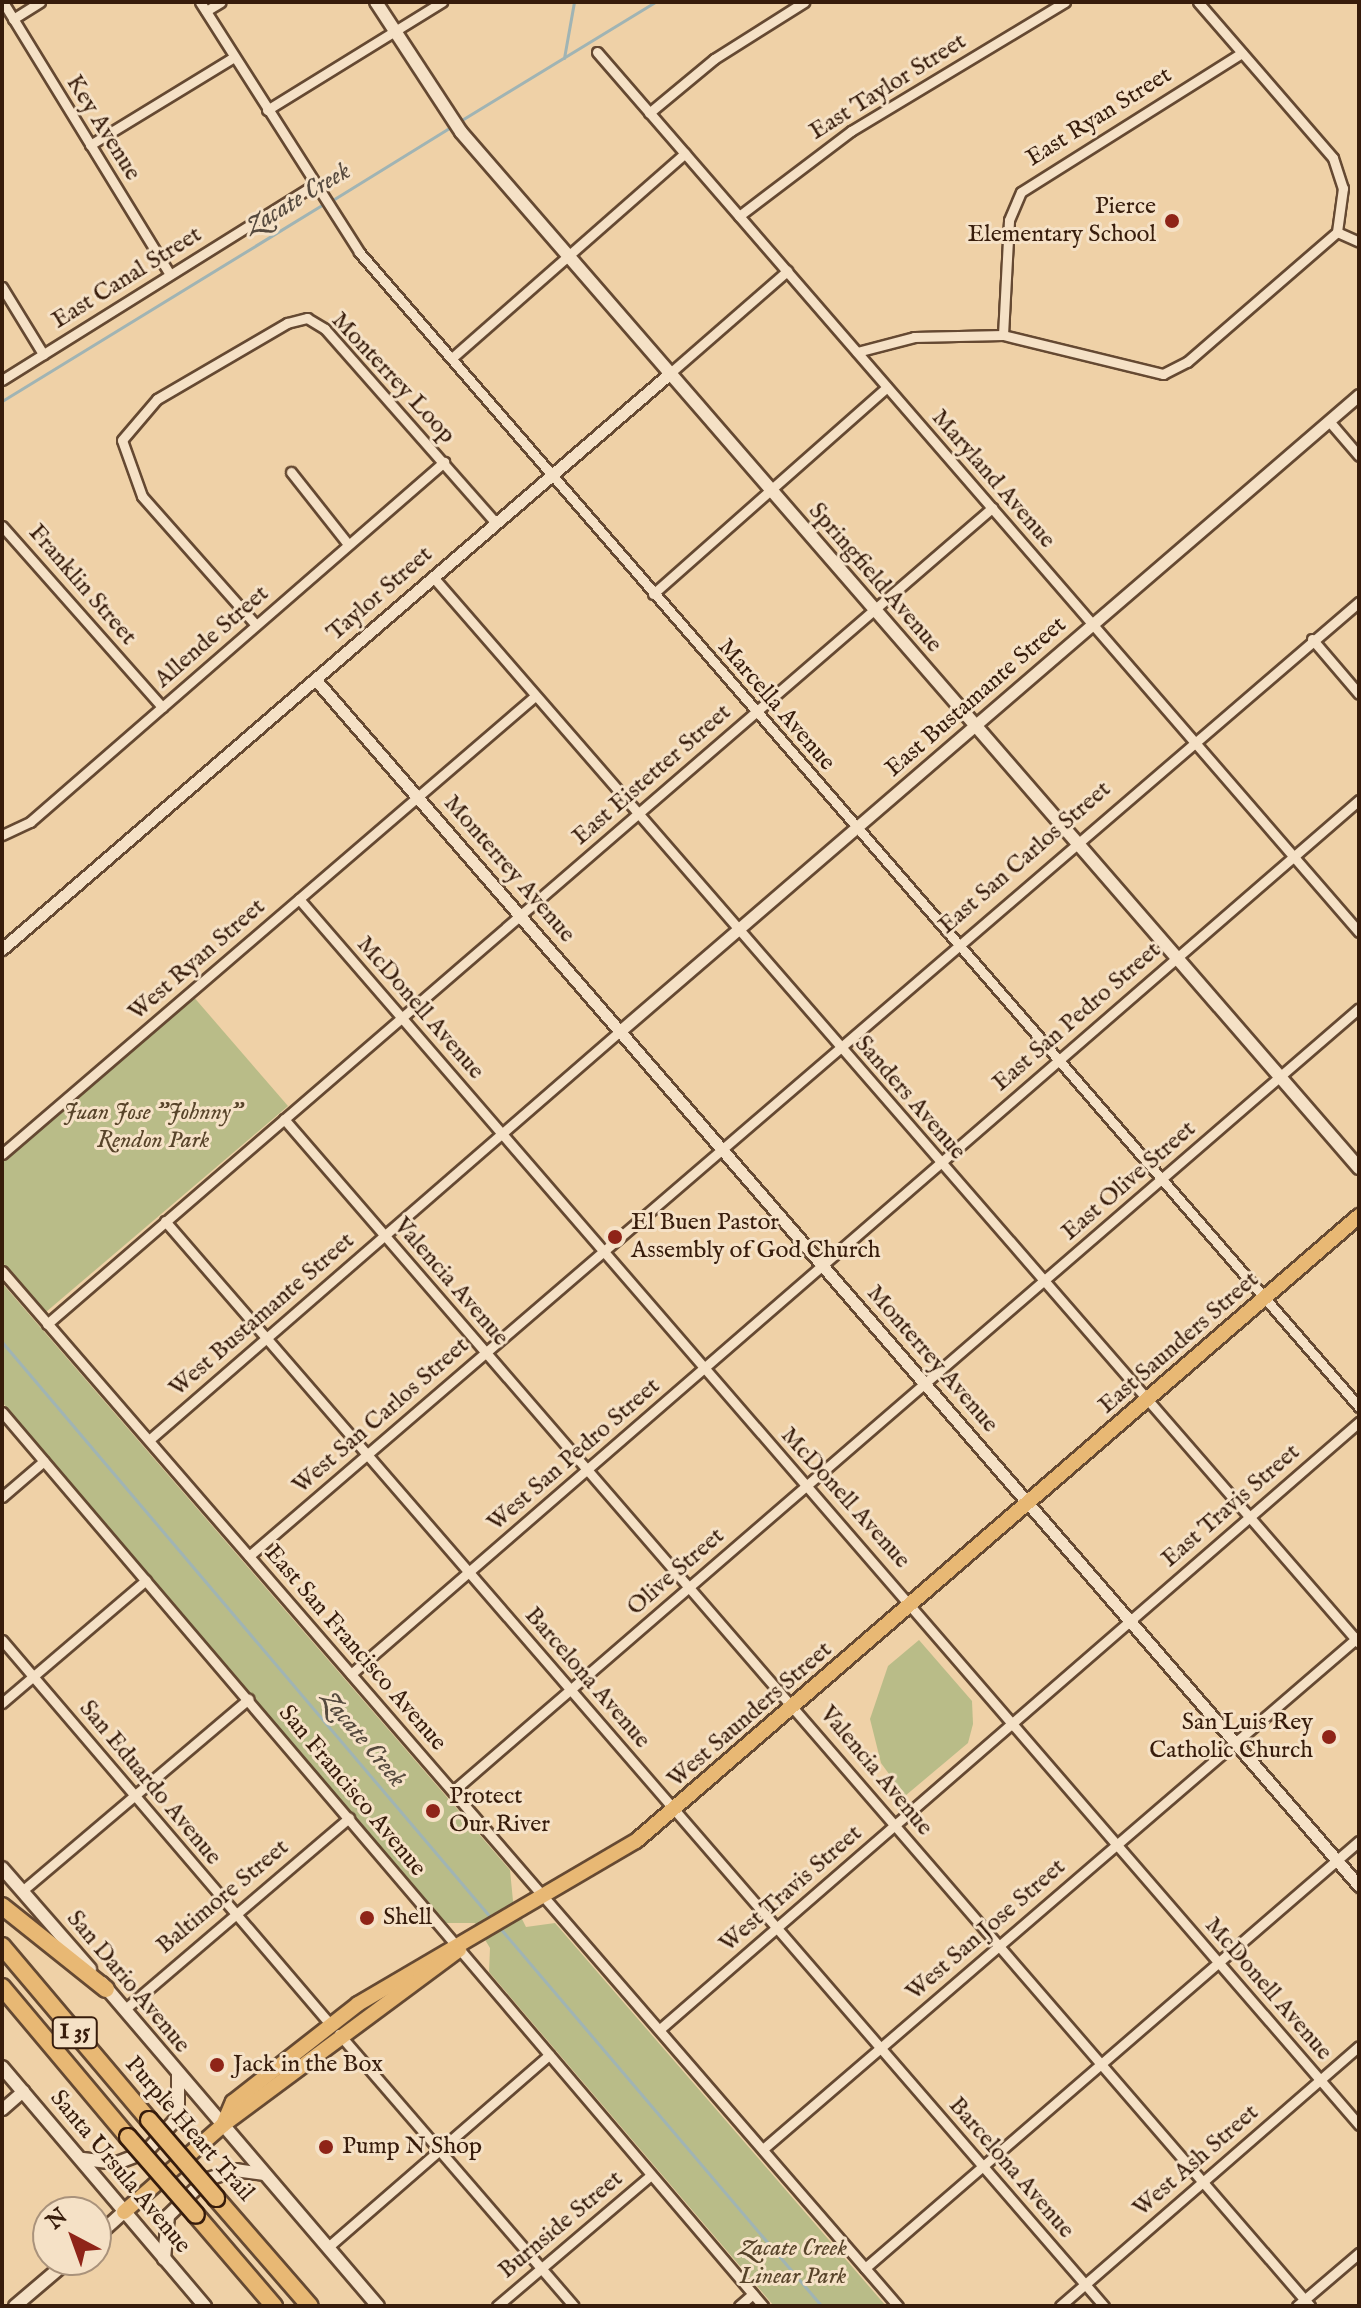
<!DOCTYPE html>
<html>
<head>
<meta charset="utf-8">
<style>
	body { margin:0 }
	#map { position:relative; width:1361px; height:2308px; overflow:hidden; background:#efd1a7; font-family:"IM FELL English",serif }
	div>[style] { position:absolute }
	[style*='--x'] { left:calc(var(--x)*1px); top:calc(var(--y)*1px); width:calc(var(--w)*1px); rotate:calc(var(--a)*1deg) }
	.green>* { inset:0; background:#b9bc88 }
	.stream>* { height:3px; margin:-1.5px; padding:0 1.5px; transform-origin:1.5px; border-radius:1.5px; background:#a0b4b4 }
	.roads { filter:drop-shadow(2px 0 #654932) drop-shadow(-2px 0 #654932) drop-shadow(0 2px #654932) drop-shadow(0 -2px #654932) }
	.minor>* { height:9px; margin:-4.5px; padding:0 4.5px; transform-origin:4.5px; border-radius:4.5px; background:#f5e1c6 }
	.tertiary>* { height:11px; margin:-5.5px; padding:0 5.5px; transform-origin:5.5px; border-radius:5.5px; background:#f5e1c6 }
	.secondary>* { height:12px; margin:-6px; padding:0 6px; transform-origin:6px; border-radius:6px; background:#f5e1c6 }
	.primary>* { height:14px; margin:-7px; padding:0 7px; transform-origin:7px; border-radius:7px; background:#e8b874 }
	.motorway>* { height:16px; margin:-8px; padding:0 8px; transform-origin:8px; border-radius:8px; background:#e8b874 }
	.bridges { filter:drop-shadow(2px 0 #371c0b) drop-shadow(-2px 0 #371c0b) drop-shadow(0 2px #371c0b) drop-shadow(0 -2px #371c0b) }
	.motorway-bridge>* { height:16px; margin:-8px; padding:0 8px; transform-origin:8px; border-radius:8px; background:#e8b874 }
	.dots>* { width:22px; height:22px; translate:-50% -50%; box-sizing:border-box; border:4px solid #f5e1c6; border-radius:50% }
	span { translate:-50% -50%; white-space:nowrap; text-align:center; line-height:1.15; -webkit-text-stroke:6px #f5e1c6; paint-order:stroke }
	.shield-label span { padding:2px 6px; background:#f5e1c6; border:2px solid; border-radius:6px; -webkit-text-stroke-width:0 }
	.shield-label { font-size:22px; color:#371c0b; font-weight:700 }
	.street-label { font-size:24px; color:#371c0b }
	.poi-label { font-size:24px; color:#371c0b }
	.right { translate:-100% -50%; text-align:right }
	.left { translate:0 -50%; text-align:left }
	.park-label { font-size:24px; color:#58442a; font-style:italic }
	.water-label { font-size:26px; color:#564a3e; font-style:italic }
	.frame { position:absolute; inset:0; border:4px solid #371c0b; pointer-events:none }
	.north { position:absolute; left:32px; top:2196px; width:80px; height:80px; box-sizing:border-box; background:#f5e1c6; border:2px solid #a9927b; border-radius:50%; rotate:319deg; font-size:22px; font-weight:700; line-height:32px; text-align:center; color:#371c0b }
	.north::after { content:''; display:block; margin:auto; width:28px; height:36px; background:#8f2418; clip-path:polygon(50% 0,100% 100%,50% 72%,0 100%) }
</style>
</head>
<body>
<div id="map">
	<div class="green">
		<i style="clip-path:polygon(192px 995px,288px 1106px,46px 1312px,2px 1262px,2px 1160px)"></i>
		<i style="clip-path:polygon(2px 1283px,510px 1870px,513px 1901px,526px 1927px,555px 1923px,886px 2306px,774px 2306px,489px 1972px,490px 1948px,475px 1923px,445px 1923px,2px 1402px)"></i>
		<i style="clip-path:polygon(919px 1640px,972px 1701px,973px 1724px,968px 1743px,905px 1796px,881px 1763px,870px 1719px,888px 1666px)"></i>
	</div>
	<div class="stream">
		<i style="--x:564;--y:58;--w:57;--a:-79.9"></i>
		<i style="--x:460;--y:121;--w:228;--a:-31.4"></i>
		<i style="--x:331;--y:201;--w:145;--a:-31.7"></i>
		<i style="--x:2;--y:401;--w:377;--a:-31.5"></i>
		<i style="--x:2;--y:1342;--w:756;--a:49.67"></i>
		<i style="--x:499;--y:1927;--w:497;--a:49.6"></i>
	</div>
	<div class="roads">
		<div class="minor">
			<i style="--x:3;--y:2;--w:319;--a:58.5"></i>
			<i style="--x:200;--y:2;--w:296;--a:57.5"></i>
			<i style="--x:359;--y:252;--w:1528;--a:49.11"></i>
			<i style="--x:1198;--y:2;--w:206;--a:49.1"></i>
			<i style="--x:1333;--y:158;--w:32;--a:72"></i>
			<i style="--x:1343;--y:188;--w:44;--a:97.8"></i>
			<i style="--x:1337;--y:232;--w:24;--a:24"></i>
			<i style="--x:206;--y:11;--w:17;--a:-31"></i>
			<i style="--x:13;--y:19;--w:32;--a:-32"></i>
			<i style="--x:597;--y:52;--w:1164;--a:49.11"></i>
			<i style="--x:267;--y:110;--w:206;--a:-31.7"></i>
			<i style="--x:649;--y:113;--w:85;--a:-39.7"></i>
			<i style="--x:714;--y:59;--w:107;--a:-32.3"></i>
			<i style="--x:90;--y:145;--w:169;--a:-31.4"></i>
			<i style="--x:739;--y:216;--w:141;--a:-37.2"></i>
			<i style="--x:851;--y:131;--w:250;--a:-31.1"></i>
			<i style="--x:2;--y:287;--w:79;--a:58.5"></i>
			<i style="--x:1003;--y:335;--w:115;--a:-87"></i>
			<i style="--x:1009;--y:220;--w:30;--a:-67"></i>
			<i style="--x:1021;--y:192;--w:261;--a:-32.2"></i>
			<i style="--x:857;--y:352;--w:59;--a:-14.7"></i>
			<i style="--x:914;--y:337;--w:89;--a:-1.3"></i>
			<i style="--x:1003;--y:335;--w:165;--a:13.7"></i>
			<i style="--x:1163;--y:374;--w:27;--a:-27"></i>
			<i style="--x:1187;--y:362;--w:198;--a:-40.9"></i>
			<i style="--x:452;--y:358;--w:310;--a:-41.3"></i>
			<i style="--x:669;--y:374;--w:157;--a:-41.1"></i>
			<i style="--x:2;--y:380;--w:367;--a:-32"></i>
			<i style="--x:1329;--y:421;--w:46;--a:49.4"></i>
			<i style="--x:291;--y:472;--w:90;--a:51.7"></i>
			<i style="--x:2;--y:526;--w:242;--a:48.5"></i>
			<i style="--x:433;--y:577;--w:1412;--a:49.02"></i>
			<i style="--x:653;--y:594;--w:312;--a:-41.5"></i>
			<i style="--x:256;--y:625;--w:172;--a:-131.5"></i>
			<i style="--x:142;--y:496;--w:59;--a:-109.7"></i>
			<i style="--x:122;--y:440;--w:54;--a:-49.5"></i>
			<i style="--x:157;--y:399;--w:151;--a:-30.3"></i>
			<i style="--x:287;--y:323;--w:21;--a:-14"></i>
			<i style="--x:307;--y:318;--w:21;--a:31"></i>
			<i style="--x:325;--y:329;--w:259;--a:48.6"></i>
			<i style="--x:1312;--y:639;--w:72;--a:49.5"></i>
			<i style="--x:2;--y:835;--w:31;--a:-25"></i>
			<i style="--x:30;--y:822;--w:549;--a:-41.01"></i>
			<i style="--x:299;--y:899;--w:1621;--a:49.15"></i>
			<i style="--x:284;--y:1119;--w:1569;--a:49.16"></i>
			<i style="--x:2;--y:1154;--w:703;--a:-40.67"></i>
			<i style="--x:165;--y:1221;--w:1435;--a:49.13"></i>
			<i style="--x:2;--y:1271;--w:1369;--a:49.12"></i>
			<i style="--x:47;--y:1324;--w:1249;--a:-40.81"></i>
			<i style="--x:2;--y:1412;--w:1174;--a:49.59"></i>
			<i style="--x:149;--y:1440;--w:624;--a:-40.97"></i>
			<i style="--x:2;--y:1497;--w:55;--a:-40.6"></i>
			<i style="--x:249;--y:1556;--w:1464;--a:-40.68"></i>
			<i style="--x:2;--y:1640;--w:505;--a:49.5"></i>
			<i style="--x:351;--y:1674;--w:1334;--a:-40.93"></i>
			<i style="--x:2;--y:1703;--w:189;--a:-40.5"></i>
			<i style="--x:453;--y:1791;--w:1197;--a:-40.83"></i>
			<i style="--x:22;--y:1891;--w:297;--a:-40.3"></i>
			<i style="--x:124;--y:2010;--w:296;--a:-40.5"></i>
			<i style="--x:660;--y:2029;--w:926;--a:-40.97"></i>
			<i style="--x:339;--y:2034;--w:359;--a:49.2"></i>
			<i style="--x:763;--y:2149;--w:785;--a:-40.71"></i>
			<i style="--x:328;--y:2247;--w:293;--a:-41"></i>
			<i style="--x:865;--y:2268;--w:653;--a:-40.84"></i>
			<i style="--x:497;--y:2306;--w:202;--a:-40.4"></i>
			<i style="--x:739;--y:2306;--w:18;--a:-41"></i>
			<i style="--x:1060;--y:2306;--w:396;--a:-41"></i>
			<i style="--x:1297;--y:2306;--w:82;--a:-40.5"></i>
		</div>
		<div class="tertiary">
			<i style="--x:315;--y:679;--w:1596;--a:49.14"></i>
			<i style="--x:2;--y:949;--w:881;--a:-40.76"></i>
			<i style="--x:620;--y:1031;--w:975;--a:-40.72"></i>
			<i style="--x:2;--y:2109;--w:28;--a:-41"></i>
		</div>
		<div class="secondary">
			<i style="--x:376;--y:2;--w:155;--a:56.8"></i>
			<i style="--x:461;--y:132;--w:1371;--a:49.08"></i>
			<i style="--x:2;--y:1868;--w:134;--a:48.9"></i>
			<i style="--x:102;--y:1983;--w:425;--a:49.5"></i>
			<i style="--x:2;--y:2067;--w:314;--a:49.7"></i>
			<i style="--x:83;--y:2159;--w:34;--a:7"></i>
			<i style="--x:117;--y:2163;--w:31;--a:-21"></i>
			<i style="--x:146;--y:2152;--w:47;--a:-47.6"></i>
			<i style="--x:178;--y:2117;--w:43;--a:-90"></i>
			<i style="--x:96;--y:2237;--w:38;--a:-42"></i>
			<i style="--x:164;--y:2259;--w:43;--a:-84.7"></i>
			<i style="--x:168;--y:2216;--w:52;--a:-44.2"></i>
			<i style="--x:205;--y:2180;--w:32;--a:-18"></i>
			<i style="--x:235;--y:2170;--w:30;--a:8"></i>
			<i style="--x:15;--y:2306;--w:71;--a:-40.4"></i>
		</div>
		<div class="primary">
			<i style="--x:223;--y:2125;--w:25;--a:-67"></i>
			<i style="--x:233;--y:2102;--w:159;--a:-38.1"></i>
			<i style="--x:358;--y:2004;--w:322;--a:-30.4"></i>
			<i style="--x:636;--y:1841;--w:956;--a:-40.84"></i>
			<i style="--x:124;--y:2212;--w:132;--a:-41.3"></i>
			<i style="--x:223;--y:2125;--w:294;--a:-36.6"></i>
		</div>
		<div class="motorway">
			<i style="--x:2;--y:1906;--w:133;--a:38.6"></i>
			<i style="--x:2;--y:1946;--w:228;--a:49.8"></i>
			<i style="--x:2;--y:1987;--w:196;--a:50"></i>
			<i style="--x:216;--y:2198;--w:143;--a:49"></i>
			<i style="--x:196;--y:2215;--w:120;--a:49.4"></i>
		</div>
	</div>
	<div class="bridges">
		<div class="motorway-bridge">
			<i style="--x:149;--y:2120;--w:103;--a:49.3"></i>
			<i style="--x:128;--y:2137;--w:103;--a:48.9"></i>
		</div>
	</div>
	<div class="dots">
		<i style="left:1172px;top:221px;background:#8f2418"></i>
		<i style="left:615px;top:1237px;background:#8f2418"></i>
		<i style="left:1329px;top:1737px;background:#8f2418"></i>
		<i style="left:433px;top:1811px;background:#8f2418"></i>
		<i style="left:367px;top:1918px;background:#8f2418"></i>
		<i style="left:217px;top:2065px;background:#8f2418"></i>
		<i style="left:326px;top:2147px;background:#8f2418"></i>
	</div>
	<div class="shield-label">
		<span style="left:75px;top:2033px">I 35</span>
	</div>
	<div class="street-label">
		<span style="left:888px;top:87px;rotate:-32deg">East Taylor Street</span>
		<span style="left:1099px;top:117px;rotate:-32deg">East Ryan Street</span>
		<span style="left:103px;top:128px;rotate:58deg">Key Avenue</span>
		<span style="left:127px;top:278px;rotate:-32deg">East Canal Street</span>
		<span style="left:393px;top:378px;rotate:47deg">Monterrey Loop</span>
		<span style="left:993px;top:479px;rotate:49deg">Maryland Avenue</span>
		<span style="left:875px;top:578px;rotate:49deg">Springfield Avenue</span>
		<span style="left:82px;top:585px;rotate:49deg">Franklin Street</span>
		<span style="left:380px;top:594px;rotate:-41deg">Taylor Street</span>
		<span style="left:212px;top:637px;rotate:-41deg">Allende Street</span>
		<span style="left:976px;top:697px;rotate:-41deg">East Bustamante Street</span>
		<span style="left:776px;top:705px;rotate:49deg">Marcella Avenue</span>
		<span style="left:652px;top:775px;rotate:-41deg">East Eistetter Street</span>
		<span style="left:1025px;top:858px;rotate:-41deg">East San Carlos Street</span>
		<span style="left:509px;top:869px;rotate:49deg">Monterrey Avenue</span>
		<span style="left:197px;top:960px;rotate:-41deg">West Ryan Street</span>
		<span style="left:420px;top:1008px;rotate:49deg">McDonell Avenue</span>
		<span style="left:1077px;top:1017px;rotate:-41deg">East San Pedro Street</span>
		<span style="left:910px;top:1098px;rotate:49deg">Sanders Avenue</span>
		<span style="left:1129px;top:1181px;rotate:-41deg">East Olive Street</span>
		<span style="left:451px;top:1282px;rotate:49deg">Valencia Avenue</span>
		<span style="left:262px;top:1315px;rotate:-41deg">West Bustamante Street</span>
		<span style="left:1179px;top:1343px;rotate:-41deg">East Saunders Street</span>
		<span style="left:932px;top:1359px;rotate:49deg">Monterrey Avenue</span>
		<span style="left:381px;top:1416px;rotate:-41deg">West San Carlos Street</span>
		<span style="left:574px;top:1455px;rotate:-41deg">West San Pedro Street</span>
		<span style="left:845px;top:1498px;rotate:48deg">McDonell Avenue</span>
		<span style="left:1231px;top:1506px;rotate:-41deg">East Travis Street</span>
		<span style="left:676px;top:1572px;rotate:-41deg">Olive Street</span>
		<span style="left:355px;top:1648px;rotate:49deg">East San Francisco Avenue</span>
		<span style="left:587px;top:1678px;rotate:49deg">Barcelona Avenue</span>
		<span style="left:750px;top:1715px;rotate:-41deg">West Saunders Street</span>
		<span style="left:876px;top:1771px;rotate:50deg">Valencia Avenue</span>
		<span style="left:150px;top:1783px;rotate:50deg">San Eduardo Avenue</span>
		<span style="left:352px;top:1791px;rotate:50deg">San Francisco Avenue</span>
		<span style="left:791px;top:1889px;rotate:-41deg">West Travis Street</span>
		<span style="left:223px;top:1897px;rotate:-40deg">Baltimore Street</span>
		<span style="left:986px;top:1930px;rotate:-41deg">West San Jose Street</span>
		<span style="left:128px;top:1982px;rotate:50deg">San Dario Avenue</span>
		<span style="left:1268px;top:1989px;rotate:49deg">McDonell Avenue</span>
		<span style="left:189px;top:2129px;rotate:49deg">Purple Heart Trail</span>
		<span style="left:1196px;top:2161px;rotate:-41deg">West Ash Street</span>
		<span style="left:1011px;top:2168px;rotate:49deg">Barcelona Avenue</span>
		<span style="left:120px;top:2172px;rotate:50deg">Santa Ursula Avenue</span>
		<span style="left:561px;top:2225px;rotate:-40deg">Burnside Street</span>
	</div>
	<div class="poi-label">
		<span class="right" style="left:1156px;top:221px">Pierce<br>Elementary School</span>
		<span class="left" style="left:631px;top:1237px">El Buen Pastor<br>Assembly of God Church</span>
		<span class="right" style="left:1313px;top:1737px">San Luis Rey<br>Catholic Church</span>
		<span class="left" style="left:449px;top:1811px">Protect<br>Our River</span>
		<span class="left" style="left:383px;top:1918px">Shell</span>
		<span class="left" style="left:233px;top:2065px">Jack in the Box</span>
		<span class="left" style="left:342px;top:2147px">Pump N Shop</span>
	</div>
	<div class="park-label">
		<span style="left:153px;top:1127px">Juan Jose "Johnny"<br>Rendon Park</span>
		<span style="left:793px;top:2263px">Zacate Creek<br>Linear Park</span>
	</div>
	<div class="water-label">
		<span style="left:298px;top:199px;rotate:-31deg">Zacate Creek</span>
		<span style="left:363px;top:1739px;rotate:50deg">Zacate Creek</span>
	</div>
	<div class="frame"></div>
	<div class="north">N</div>
</div>
</body>
</html>
